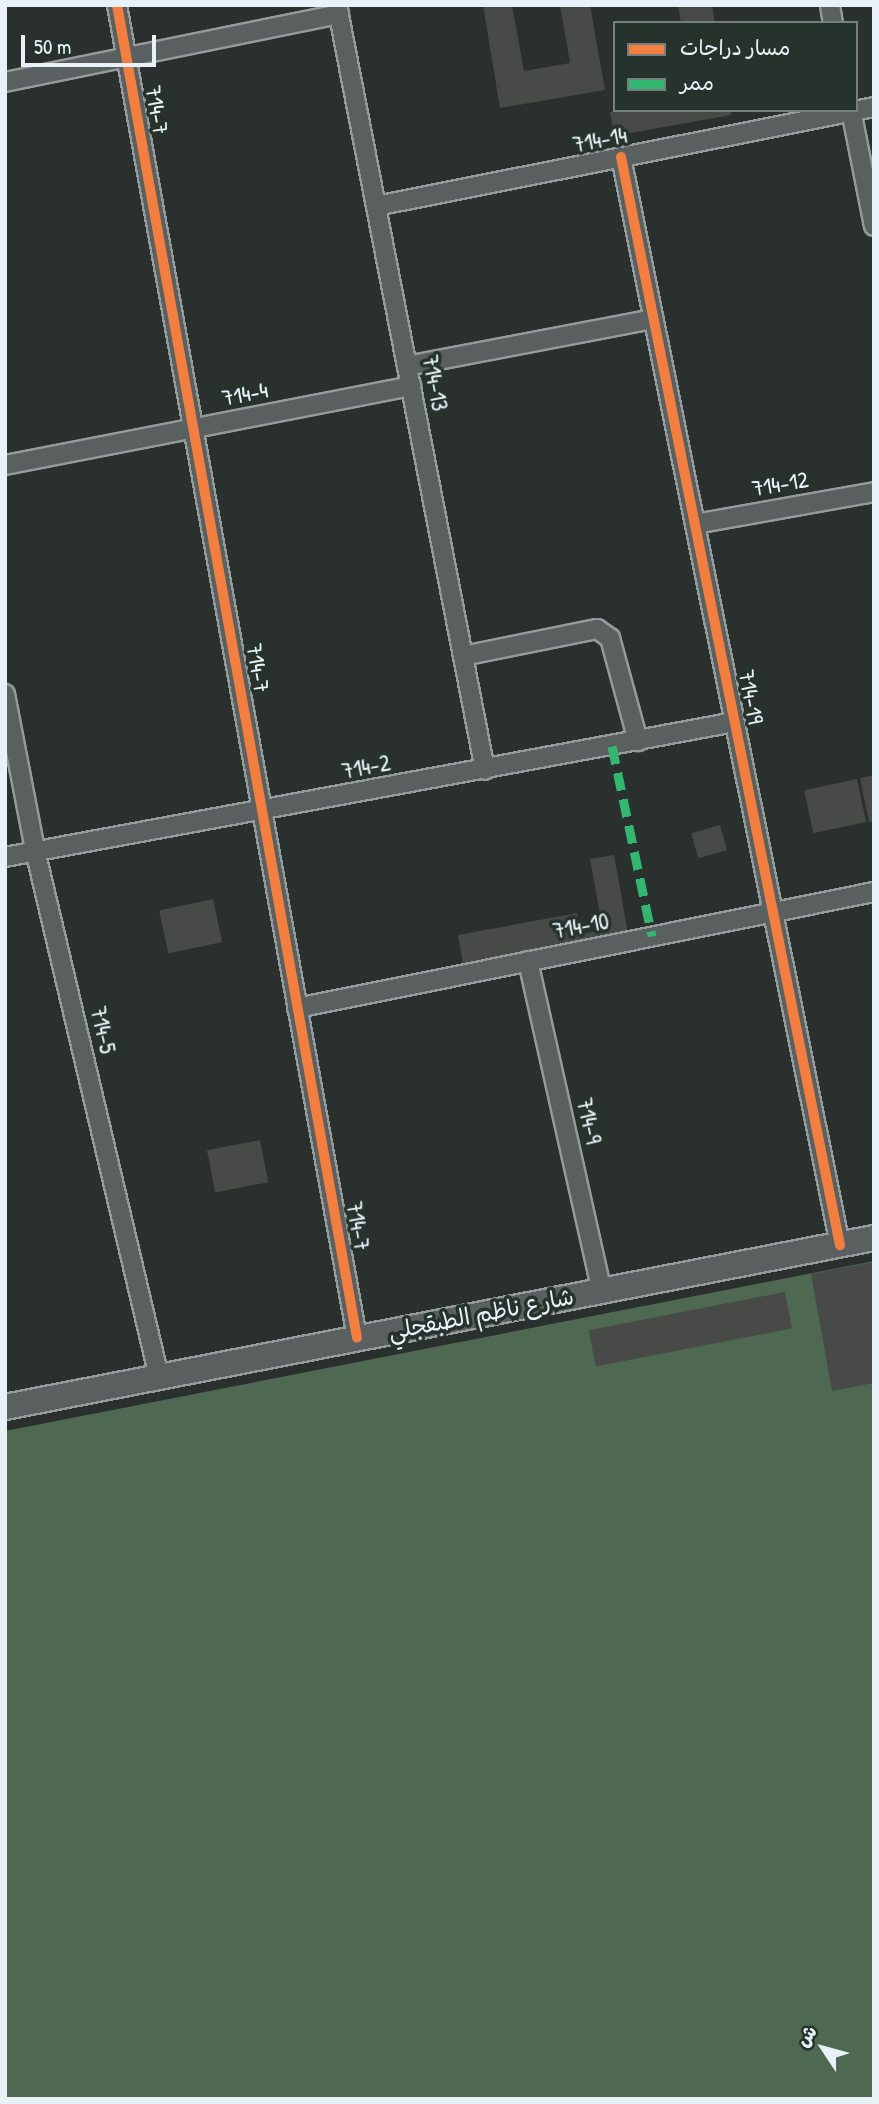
<!DOCTYPE html>
<html>
<head>
<meta charset="utf-8">
<style>
	body { margin:0 }
	#map { position:relative; width:879px; height:2104px; overflow:hidden; background:#29302d; font-family:"Patrick Hand","Playpen Sans Arabic",sans-serif }
	div>[style] { position:absolute }
	[style*='--x'] { left:calc(var(--x)*1px); top:calc(var(--y)*1px); width:calc(var(--w)*1px); rotate:calc(var(--a)*1deg) }
	.green>* { inset:0; background:#4f6852 }
	.building>* { inset:0; background:#484a47; transform-origin:0 0 }
	.roads { filter:drop-shadow(2px 0 #959a9a) drop-shadow(-2px 0 #959a9a) drop-shadow(0 2px #959a9a) drop-shadow(0 -2px #959a9a) }
	.minor>* { height:18px; margin:-9px; padding:0 9px; transform-origin:9px; border-radius:9px; background:#5a6060 }
	.secondary>* { height:24px; margin:-12px; padding:0 12px; transform-origin:12px; border-radius:12px; background:#5a6060 }
	.quiet>* { height:9px; margin-top:-4.5px; transform-origin:0; background:repeating-linear-gradient(90deg,#33b770 0 18px,transparent 0 27px) }
	.cycleway>* { height:10px; margin:-5px; padding:0 5px; transform-origin:5px; border-radius:5px; background:#f27e40 }
	span { translate:-50% -50%; white-space:nowrap; text-align:center; line-height:1.15; -webkit-text-stroke:7px #26332d; paint-order:stroke }
	.street-label { font-size:23px; color:#e8f1f8 }
	.frame { position:absolute; inset:0; border:7px solid #e8f1f8; pointer-events:none }
	.legend { position:absolute; left:613px; top:21px; width:245px; height:91px; box-sizing:border-box; background:#26332d; border:2px solid #747f7e; margin:0; padding:9px 12px; list-style:none; font-size:21px; color:#e8f1f8 }
	.legend li { display:flex; align-items:center; gap:14px; height:35px }
	.legend b { width:35px; border:2px solid #747f7e }
	.north { position:absolute; left:788px; top:2013px; width:70px; height:70px; -webkit-text-stroke:5px #26332d; paint-order:stroke; rotate:306deg; font-size:19px; font-weight:700; line-height:28px; text-align:center; color:#e8f1f8 }
	.north::after { content:''; display:block; margin:auto; width:24px; height:32px; background:#e8f1f8; clip-path:polygon(50% 0,100% 100%,50% 72%,0 100%) }
	.scale { position:absolute; left:21px; top:35px; width:135px; height:32px; box-sizing:border-box; border:4px solid #e8f1f8; border-top:0; padding-left:9px; font-size:21px; line-height:24px; white-space:nowrap; color:#e8f1f8; -webkit-text-stroke:5px #26332d; paint-order:stroke }
</style>
</head>
<body>
<div id="map">
	<div class="green">
		<i style="clip-path:polygon(874px 1261px,874px 2099px,5px 2099px,5px 1431px)"></i>
	</div>
	<div class="building">
		<i style="clip-path:polygon(483px 5px,512px 5px,524px 71px,570px 63px,560px 5px,590px 5px,605px 90px,500px 108px)"></i>
		<i style="clip-path:polygon(678px 5px,712px 5px,715px 23px,681px 23px)"></i>
		<i style="clip-path:polygon(620px 110px,730px 110px,731px 115px,614px 136px,610px 112px)"></i>
		<i style="clip-path:polygon(874px 775px,874px 821px,869px 822px,860px 778px)"></i>
		<i style="left:857px;top:779px;width:44px;height:54px;rotate:78deg"></i>
		<i style="left:720px;top:825px;width:26px;height:30px;rotate:74deg"></i>
		<i style="clip-path:polygon(614px 855px,628px 933px,463px 964px,458px 935px,577px 913px,581px 934px,603px 930px,590px 859px)"></i>
		<i style="left:213px;top:899px;width:44px;height:55px;rotate:78deg"></i>
		<i style="left:260px;top:1140px;width:43px;height:54px;rotate:79deg"></i>
		<i style="clip-path:polygon(874px 1262px,874px 1383px,832px 1391px,811px 1274px)"></i>
		<i style="left:785px;top:1292px;width:37px;height:200px;rotate:79deg"></i>
	</div>
	<div class="roads">
		<div class="minor">
			<i style="--x:117;--y:5;--w:1354;--a:79.79"></i>
			<i style="--x:337;--y:5;--w:779;--a:79.05"></i>
			<i style="--x:830;--y:5;--w:18;--a:81"></i>
			<i style="--x:5;--y:82;--w:341;--a:-11.5"></i>
			<i style="--x:851;--y:110;--w:118;--a:78.8"></i>
			<i style="--x:621;--y:157;--w:1110;--a:78.62"></i>
			<i style="--x:376;--y:206;--w:508;--a:-11.24"></i>
			<i style="--x:407;--y:366;--w:251;--a:-10.8"></i>
			<i style="--x:5;--y:465;--w:414;--a:-11"></i>
			<i style="--x:695;--y:524;--w:182;--a:-10.1"></i>
			<i style="--x:463;--y:656;--w:137;--a:-11.4"></i>
			<i style="--x:597;--y:629;--w:16;--a:35"></i>
			<i style="--x:610;--y:638;--w:107;--a:74.8"></i>
			<i style="--x:5;--y:694;--w:159;--a:79.1"></i>
			<i style="--x:35;--y:850;--w:541;--a:76.76"></i>
			<i style="--x:5;--y:857;--w:742;--a:-10.48"></i>
			<i style="--x:528;--y:961;--w:338;--a:77.4"></i>
			<i style="--x:297;--y:1008;--w:589;--a:-11.37"></i>
		</div>
		<div class="secondary">
			<i style="--x:5;--y:1407;--w:885;--a:-11.01"></i>
		</div>
	</div>
	<div class="quiet">
		<i style="--x:612;--y:746;--w:194;--a:78.1"></i>
	</div>
	<div class="cycleway">
		<i style="--x:117;--y:5;--w:1354;--a:79.79"></i>
		<i style="--x:621;--y:157;--w:1110;--a:78.62"></i>
	</div>
	<div class="street-label">
		<span style="left:157px;top:110px;rotate:80deg">714-7</span>
		<span style="left:600px;top:140px;rotate:-11deg">714-14</span>
		<span style="left:435px;top:383px;rotate:79deg">714-13</span>
		<span style="left:245px;top:394px;rotate:-11deg">714-4</span>
		<span style="left:780px;top:484px;rotate:-10deg">714-12</span>
		<span style="left:258px;top:668px;rotate:80deg">714-7</span>
		<span style="left:751px;top:697px;rotate:79deg">714-19</span>
		<span style="left:366px;top:767px;rotate:-11deg">714-2</span>
		<span style="left:581px;top:926px;rotate:-11deg">714-10</span>
		<span style="left:103px;top:1030px;rotate:77deg">714-5</span>
		<span style="left:589px;top:1121px;rotate:77deg">714-9</span>
		<span style="left:358px;top:1226px;rotate:80deg">714-7</span>
		<span style="left:481px;top:1314px;rotate:-11deg">شارع ناظم الطبقجلي</span>
	</div>
	<div class="frame"></div>
	<ul class="legend">
	<li><b style="height:9px;background:#f27e40"></b>مسار دراجات</li>
	<li><b style="height:9px;background:#33b770"></b>ممر</li>
	</ul>
	<div class="north">ش</div>
	<div class="scale">50 m</div>
</div>
</body>
</html>
